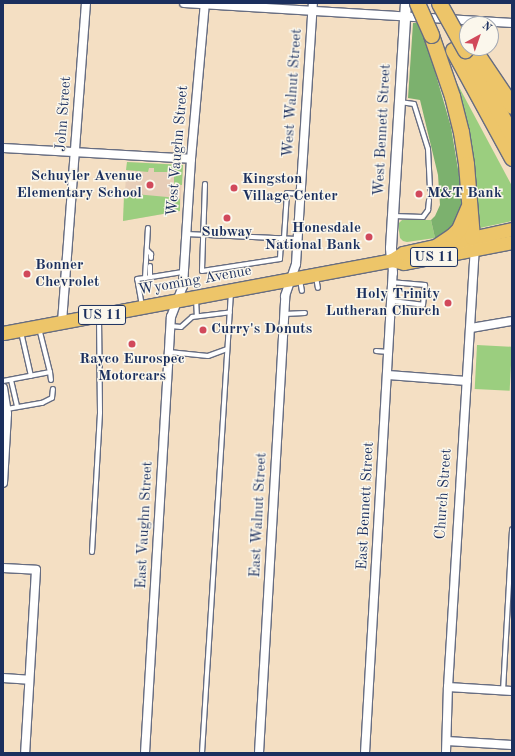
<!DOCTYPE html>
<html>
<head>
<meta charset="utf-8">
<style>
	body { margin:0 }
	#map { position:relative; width:515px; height:756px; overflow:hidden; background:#f4dfc3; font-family:"Old Standard TT",serif }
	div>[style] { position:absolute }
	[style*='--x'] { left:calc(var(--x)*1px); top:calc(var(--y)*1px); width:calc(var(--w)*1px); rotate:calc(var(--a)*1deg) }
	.built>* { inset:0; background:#e7ceb8 }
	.green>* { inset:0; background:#9bce7f; transform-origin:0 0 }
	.forest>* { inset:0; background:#7cb16e }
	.path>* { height:1px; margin-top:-0.5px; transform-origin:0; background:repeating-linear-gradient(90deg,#676d81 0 3px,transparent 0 6px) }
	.roads { filter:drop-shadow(1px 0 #676d81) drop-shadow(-1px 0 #676d81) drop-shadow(0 1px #676d81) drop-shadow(0 -1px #676d81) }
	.service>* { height:4px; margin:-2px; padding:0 2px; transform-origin:2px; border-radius:2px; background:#fff }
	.minor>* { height:8px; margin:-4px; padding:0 4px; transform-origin:4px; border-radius:4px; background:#fff }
	.tertiary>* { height:10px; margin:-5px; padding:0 5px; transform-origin:5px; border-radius:5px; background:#fff }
	.primary>* { height:13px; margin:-6.5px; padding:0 6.5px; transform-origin:6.5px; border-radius:6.5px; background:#edc569 }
	.motorway>* { height:15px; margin:-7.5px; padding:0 7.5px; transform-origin:7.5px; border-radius:7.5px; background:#edc569 }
	.bridges { filter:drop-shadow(1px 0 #676d81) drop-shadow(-1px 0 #676d81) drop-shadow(0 1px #676d81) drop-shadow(0 -1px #676d81) }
	.motorway-bridge>* { height:15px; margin:-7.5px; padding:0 7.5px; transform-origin:7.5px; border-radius:7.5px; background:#edc569 }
	.dots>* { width:11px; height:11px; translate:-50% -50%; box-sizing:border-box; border:2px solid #fbf7ec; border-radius:50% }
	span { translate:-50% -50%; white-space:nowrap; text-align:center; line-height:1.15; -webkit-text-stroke:3px #fbf7ec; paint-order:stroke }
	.shield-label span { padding:1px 3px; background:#fbf7ec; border:1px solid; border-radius:3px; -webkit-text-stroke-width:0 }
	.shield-label { font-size:14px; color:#1b2f5e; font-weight:700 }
	.street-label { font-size:15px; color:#1b2f5e }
	.poi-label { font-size:15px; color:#1b2f5e; font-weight:700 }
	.right { translate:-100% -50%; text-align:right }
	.left { translate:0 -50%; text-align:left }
	.frame { position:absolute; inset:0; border:4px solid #1b2f5e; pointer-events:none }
	.north { position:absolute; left:459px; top:16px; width:40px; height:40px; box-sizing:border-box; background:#fbf7ec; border:1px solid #a1a7b3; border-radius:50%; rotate:40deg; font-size:11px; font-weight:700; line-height:16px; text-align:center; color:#1b2f5e }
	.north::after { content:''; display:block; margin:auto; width:14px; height:18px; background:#d1495b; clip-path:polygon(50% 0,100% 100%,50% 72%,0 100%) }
</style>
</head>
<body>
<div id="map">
	<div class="built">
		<i style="clip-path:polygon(127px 162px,183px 165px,180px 211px,123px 221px)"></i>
	</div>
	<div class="green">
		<i style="clip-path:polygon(451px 72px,512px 186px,512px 221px,475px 229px)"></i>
		<i style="clip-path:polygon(127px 162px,183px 165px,182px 185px,174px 184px,174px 172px,154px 172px,154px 168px,149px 168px,148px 172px,126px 170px)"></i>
		<i style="clip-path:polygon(135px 194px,178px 198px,180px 199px,180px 211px,123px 221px,124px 195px)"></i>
		<i style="clip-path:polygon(402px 220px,431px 220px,435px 238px,407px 242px,403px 241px,400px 238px,399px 231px,399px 223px)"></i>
		<i style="left:477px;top:345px;width:35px;height:44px;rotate:3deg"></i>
	</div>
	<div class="forest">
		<i style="clip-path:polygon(413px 23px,421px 23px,451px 127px,463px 199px,462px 214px,456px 223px,445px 233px,435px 238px,431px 220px,435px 216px,440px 205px,438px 175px,420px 100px,408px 98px)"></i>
	</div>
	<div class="path">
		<i style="--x:176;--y:186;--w:5;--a:0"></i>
	</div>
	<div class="roads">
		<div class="service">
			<i style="--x:400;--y:102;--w:14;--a:8"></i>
			<i style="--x:414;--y:104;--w:47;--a:72.7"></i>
			<i style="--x:428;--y:149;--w:40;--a:87.1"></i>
			<i style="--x:205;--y:184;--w:87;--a:92"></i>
			<i style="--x:202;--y:271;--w:79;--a:-8.7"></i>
			<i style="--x:280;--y:259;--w:21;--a:-87"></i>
			<i style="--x:393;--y:216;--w:30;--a:2"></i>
			<i style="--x:423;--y:217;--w:9;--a:-54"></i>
			<i style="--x:428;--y:210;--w:10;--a:-84"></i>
			<i style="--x:186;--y:234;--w:111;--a:2.6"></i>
			<i style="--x:284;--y:238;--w:45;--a:-86.2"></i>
			<i style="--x:287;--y:193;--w:14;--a:4"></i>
			<i style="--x:147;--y:250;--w:6;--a:45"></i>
			<i style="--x:151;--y:254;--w:4;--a:90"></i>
			<i style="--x:150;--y:277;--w:11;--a:-90"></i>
			<i style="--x:316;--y:277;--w:11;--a:80"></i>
			<i style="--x:145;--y:278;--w:38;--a:-9"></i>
			<i style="--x:300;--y:280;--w:11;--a:80"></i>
			<i style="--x:196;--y:299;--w:17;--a:87"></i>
			<i style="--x:392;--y:301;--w:31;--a:7"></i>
			<i style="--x:423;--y:305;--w:20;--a:-84"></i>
			<i style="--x:425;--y:285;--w:32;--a:-175"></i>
			<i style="--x:142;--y:306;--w:27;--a:-100"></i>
			<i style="--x:137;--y:279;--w:8;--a:-7"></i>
			<i style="--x:145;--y:278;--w:50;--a:-86.6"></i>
			<i style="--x:284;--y:314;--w:21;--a:-3"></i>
			<i style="--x:171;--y:326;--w:10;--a:6"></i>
			<i style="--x:181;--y:327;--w:15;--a:-42"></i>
			<i style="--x:192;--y:317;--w:38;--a:-7"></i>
			<i style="--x:39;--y:328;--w:45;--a:76"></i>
			<i style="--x:21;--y:332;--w:45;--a:77.2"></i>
			<i style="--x:376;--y:351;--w:13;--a:4"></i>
			<i style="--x:169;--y:352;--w:39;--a:6"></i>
			<i style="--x:208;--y:356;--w:20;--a:-20"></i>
			<i style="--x:11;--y:380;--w:27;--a:77"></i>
			<i style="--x:3;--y:381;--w:48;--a:-10.8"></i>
			<i style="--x:50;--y:372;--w:8;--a:83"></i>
			<i style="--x:7;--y:409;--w:36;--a:-10"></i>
			<i style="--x:42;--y:403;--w:11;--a:-27"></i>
			<i style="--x:52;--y:398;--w:9;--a:-84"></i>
			<i style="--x:92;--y:552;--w:140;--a:-86.7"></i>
			<i style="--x:100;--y:412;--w:95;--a:-90.6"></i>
			<i style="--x:503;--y:691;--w:162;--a:-86.8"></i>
			<i style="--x:202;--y:753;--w:462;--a:-86.4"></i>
		</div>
		<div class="minor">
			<i style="--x:184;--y:3;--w:329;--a:3.5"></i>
			<i style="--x:3;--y:148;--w:188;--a:3.3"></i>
			<i style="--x:62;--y:322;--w:320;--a:-85.7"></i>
			<i style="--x:471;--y:328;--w:42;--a:-9.7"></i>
			<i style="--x:388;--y:375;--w:79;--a:4.3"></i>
			<i style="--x:3;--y:388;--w:26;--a:81"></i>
			<i style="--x:7;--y:414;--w:69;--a:93.3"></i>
			<i style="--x:3;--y:568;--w:33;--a:3"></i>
			<i style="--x:36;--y:570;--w:183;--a:93.4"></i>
			<i style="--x:3;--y:678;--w:26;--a:4"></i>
			<i style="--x:448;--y:687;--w:64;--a:3.6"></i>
			<i style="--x:447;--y:741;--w:65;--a:3.5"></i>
			<i style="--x:145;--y:753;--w:437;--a:-86.6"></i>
			<i style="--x:171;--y:317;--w:33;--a:-69"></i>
			<i style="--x:183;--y:286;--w:127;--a:-86.4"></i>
			<i style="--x:191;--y:159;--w:157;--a:-84.9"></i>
			<i style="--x:259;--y:753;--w:458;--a:-86.7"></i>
			<i style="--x:285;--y:296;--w:34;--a:-71"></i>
			<i style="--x:296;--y:264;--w:262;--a:-86.3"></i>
			<i style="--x:365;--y:753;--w:481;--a:-86.7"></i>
			<i style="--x:393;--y:273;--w:13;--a:-94"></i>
			<i style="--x:446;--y:753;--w:66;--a:-88.3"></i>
			<i style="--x:448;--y:687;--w:439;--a:-86.5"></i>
		</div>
		<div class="tertiary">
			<i style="--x:392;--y:260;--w:12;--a:-95"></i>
			<i style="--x:391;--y:248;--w:245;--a:-86.5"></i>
		</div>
		<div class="primary">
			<i style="--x:392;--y:260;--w:12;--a:14"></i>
			<i style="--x:404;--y:263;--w:110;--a:-11"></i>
			<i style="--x:3;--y:333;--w:396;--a:-10.6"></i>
			<i style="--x:392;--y:260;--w:13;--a:-32"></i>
			<i style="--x:403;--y:253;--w:112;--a:-12.4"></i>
		</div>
		<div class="motorway">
			<i style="--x:431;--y:35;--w:65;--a:71"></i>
			<i style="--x:452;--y:96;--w:37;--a:76"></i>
			<i style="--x:461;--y:132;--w:32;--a:81"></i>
			<i style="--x:466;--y:164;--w:73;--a:85.3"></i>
			<i style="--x:467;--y:37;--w:1;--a:90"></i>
			<i style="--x:453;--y:50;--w:123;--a:61.4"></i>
			<i style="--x:466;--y:52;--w:95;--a:61"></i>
			<i style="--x:479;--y:57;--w:59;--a:56"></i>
			<i style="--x:437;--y:246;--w:18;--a:-34"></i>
			<i style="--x:452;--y:236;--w:10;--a:-45"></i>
			<i style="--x:459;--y:229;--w:23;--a:-67"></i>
		</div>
	</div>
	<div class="bridges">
		<div class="motorway-bridge">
			<i style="--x:417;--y:3;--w:35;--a:66"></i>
			<i style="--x:439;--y:3;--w:54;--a:61"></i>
		</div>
	</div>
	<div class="dots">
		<i style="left:150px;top:185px;background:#d1495b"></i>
		<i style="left:234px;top:188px;background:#d1495b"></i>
		<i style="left:419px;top:194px;background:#d1495b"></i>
		<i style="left:227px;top:218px;background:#d1495b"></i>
		<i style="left:369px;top:237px;background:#d1495b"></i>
		<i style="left:27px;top:274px;background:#d1495b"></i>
		<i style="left:448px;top:303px;background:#d1495b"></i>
		<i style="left:203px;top:330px;background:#d1495b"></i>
		<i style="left:132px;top:344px;background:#d1495b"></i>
	</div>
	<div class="shield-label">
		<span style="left:434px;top:257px">US 11</span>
		<span style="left:102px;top:315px">US 11</span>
	</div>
	<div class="street-label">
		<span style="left:293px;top:93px;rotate:-86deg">West Walnut Street</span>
		<span style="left:64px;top:114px;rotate:-86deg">John Street</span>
		<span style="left:383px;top:130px;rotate:-87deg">West Bennett Street</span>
		<span style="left:178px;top:151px;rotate:-85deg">West Vaughn Street</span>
		<span style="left:195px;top:281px;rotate:-10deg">Wyoming Avenue</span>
		<span style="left:444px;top:494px;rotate:-86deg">Church Street</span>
		<span style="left:366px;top:506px;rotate:-87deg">East Bennett Street</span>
		<span style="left:259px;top:515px;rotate:-87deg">East Walnut Street</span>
		<span style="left:145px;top:525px;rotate:-87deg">East Vaughn Street</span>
	</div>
	<div class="poi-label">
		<span class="right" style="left:142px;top:185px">Schuyler Avenue<br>Elementary School</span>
		<span class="left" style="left:242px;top:188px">Kingston<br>Village Center</span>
		<span class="left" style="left:427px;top:194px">M&amp;T Bank</span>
		<span class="right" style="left:361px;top:237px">Honesdale<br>National Bank</span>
		<span style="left:227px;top:233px">Subway</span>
		<span class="left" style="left:35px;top:274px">Bonner<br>Chevrolet</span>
		<span class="right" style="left:440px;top:303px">Holy Trinity<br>Lutheran Church</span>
		<span class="left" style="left:211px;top:330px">Curry's Donuts</span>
		<span style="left:132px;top:368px">Rayco Eurospec<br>Motorcars</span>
	</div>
	<div class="frame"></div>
	<div class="north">N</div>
</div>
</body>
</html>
